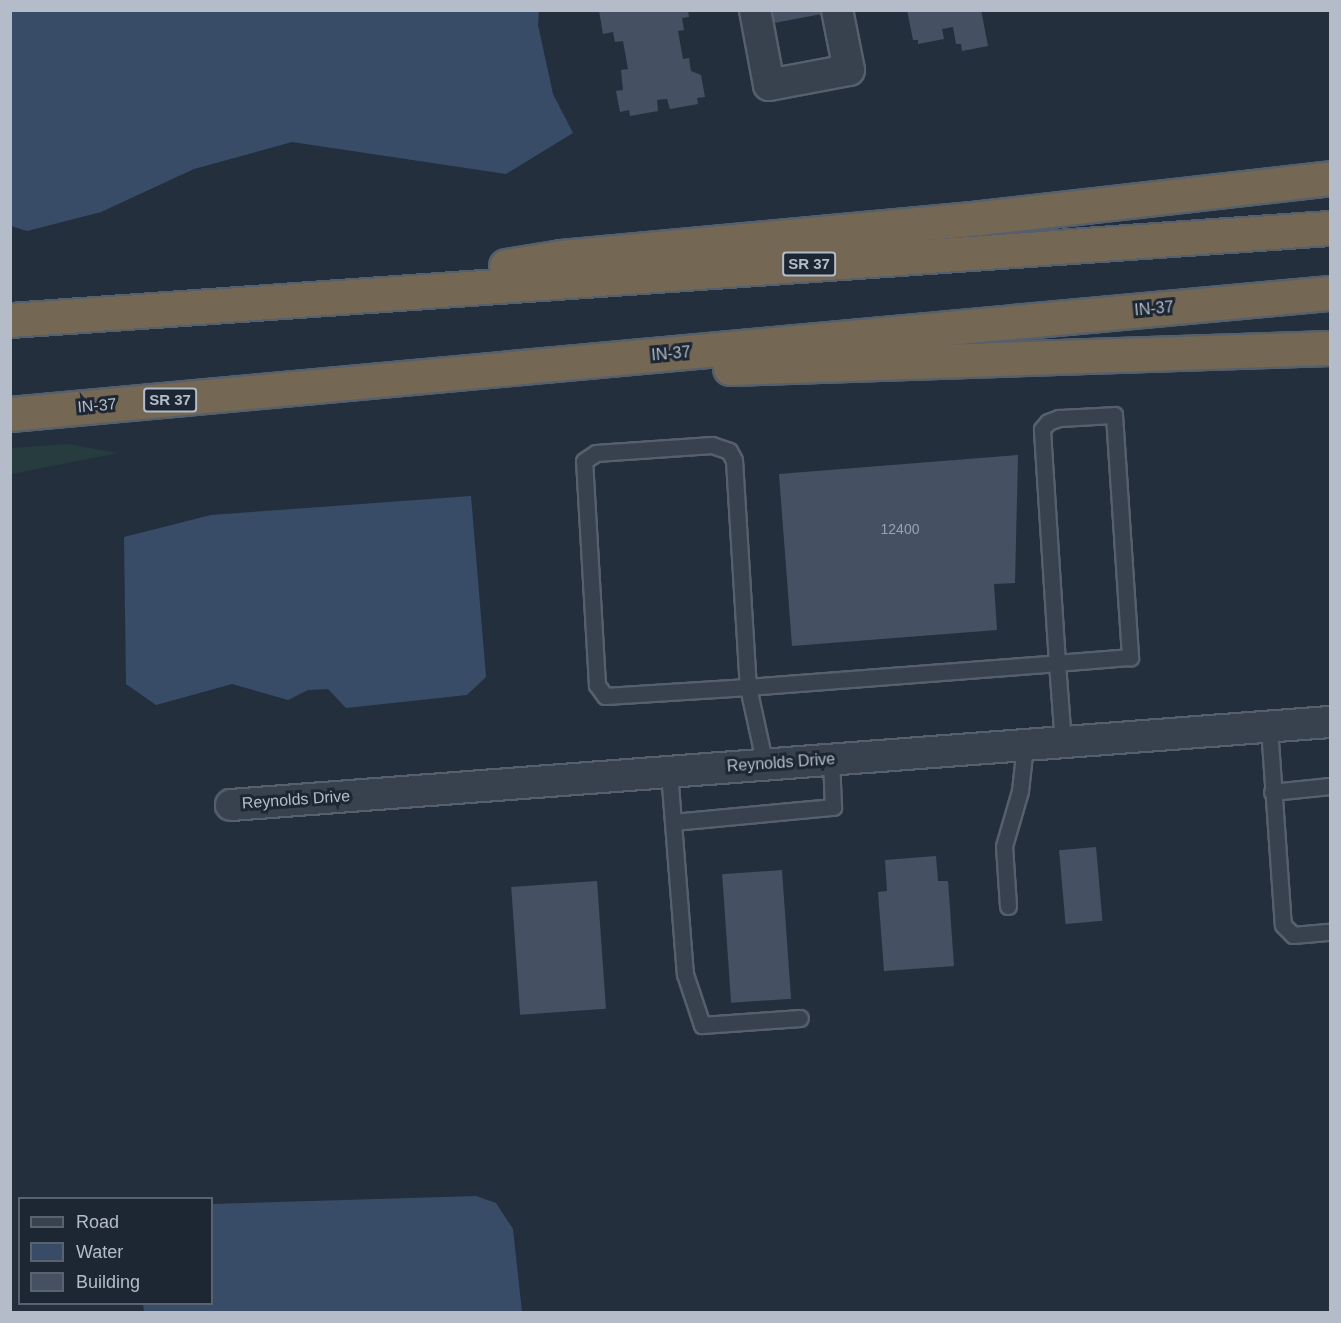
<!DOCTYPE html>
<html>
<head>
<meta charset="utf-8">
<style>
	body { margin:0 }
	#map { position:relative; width:1341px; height:1323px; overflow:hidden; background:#242f3e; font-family:Helvetica,sans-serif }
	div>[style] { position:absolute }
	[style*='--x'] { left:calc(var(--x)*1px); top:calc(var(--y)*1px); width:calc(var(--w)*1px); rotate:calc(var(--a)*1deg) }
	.green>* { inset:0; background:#263c3f }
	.water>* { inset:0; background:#394c67 }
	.building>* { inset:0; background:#455162; transform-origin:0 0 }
	.roads { filter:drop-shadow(2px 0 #565f6c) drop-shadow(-2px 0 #565f6c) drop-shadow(0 2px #565f6c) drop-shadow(0 -2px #565f6c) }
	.lane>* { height:15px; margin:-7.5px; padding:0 7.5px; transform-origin:7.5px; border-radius:7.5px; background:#38414e }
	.street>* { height:30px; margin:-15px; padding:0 15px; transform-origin:15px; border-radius:15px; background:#38414e }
	.highway>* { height:33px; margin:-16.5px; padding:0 16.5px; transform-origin:16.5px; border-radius:16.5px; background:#746855 }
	span { translate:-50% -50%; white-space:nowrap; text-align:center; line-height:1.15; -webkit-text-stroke:6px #1d2633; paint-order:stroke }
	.number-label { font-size:14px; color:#98a1af }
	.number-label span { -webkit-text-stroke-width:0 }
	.shield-label span { padding:2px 4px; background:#1d2633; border:2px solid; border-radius:4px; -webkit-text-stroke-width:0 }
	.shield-label { font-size:15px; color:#b4bcc9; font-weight:700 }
	.street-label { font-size:16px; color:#b4bcc9 }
	.frame { position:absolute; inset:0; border:12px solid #b4bcc9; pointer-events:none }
	.legend { position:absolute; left:18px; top:1197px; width:195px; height:108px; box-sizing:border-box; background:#1d2633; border:2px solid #59626f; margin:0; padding:8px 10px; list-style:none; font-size:18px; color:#b4bcc9 }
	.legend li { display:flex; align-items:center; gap:12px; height:30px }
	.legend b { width:30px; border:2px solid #59626f }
</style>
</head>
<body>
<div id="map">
	<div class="green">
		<i style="clip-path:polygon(68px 444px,118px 453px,11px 474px,11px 448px)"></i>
	</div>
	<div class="water">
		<i style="clip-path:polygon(10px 11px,539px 11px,538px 25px,553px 94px,573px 133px,506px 174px,292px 142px,194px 169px,101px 212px,27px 231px,11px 226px)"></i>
		<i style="clip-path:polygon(471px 496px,486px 677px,467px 695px,346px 708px,328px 689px,308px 690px,288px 700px,232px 684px,156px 705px,126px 684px,124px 537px,211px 515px)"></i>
		<i style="clip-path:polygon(476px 1196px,496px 1203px,513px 1229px,522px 1312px,144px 1312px,143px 1304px,212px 1304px,212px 1204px)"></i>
	</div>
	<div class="building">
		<i style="clip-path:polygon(599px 10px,688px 10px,689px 17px,682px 18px,684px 30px,678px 31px,683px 59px,689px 58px,691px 71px,701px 75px,705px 97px,697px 98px,698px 104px,670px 109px,667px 99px,657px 100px,658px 111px,630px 116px,629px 110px,620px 112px,616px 91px,623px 90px,621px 70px,628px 69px,623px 41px,615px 42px,613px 32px,603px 34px)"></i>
		<i style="clip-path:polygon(772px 10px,827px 10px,827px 13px,774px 23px)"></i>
		<i style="clip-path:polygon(907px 10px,981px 10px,988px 46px,962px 51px,961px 44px,956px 44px,953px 27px,942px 29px,944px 39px,918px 44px,918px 40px,913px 40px)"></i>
		<i style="clip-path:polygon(1018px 455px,1015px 583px,994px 584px,997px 630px,792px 646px,779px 474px)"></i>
		<i style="left:1096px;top:847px;width:74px;height:37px;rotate:85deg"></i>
		<i style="clip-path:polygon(936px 856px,938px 881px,948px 881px,954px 966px,884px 971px,878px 892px,887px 891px,885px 860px)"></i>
		<i style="left:782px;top:870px;width:129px;height:60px;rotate:86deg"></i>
		<i style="left:597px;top:881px;width:128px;height:86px;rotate:86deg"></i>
	</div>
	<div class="roads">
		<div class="lane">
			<i style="--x:1114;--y:415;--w:243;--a:86.2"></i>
			<i style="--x:1130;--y:657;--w:73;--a:175.3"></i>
			<i style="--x:1057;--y:663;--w:234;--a:-93.7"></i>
			<i style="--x:1042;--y:429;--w:9;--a:-49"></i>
			<i style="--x:1048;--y:422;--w:12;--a:-20"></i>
			<i style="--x:1059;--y:418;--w:55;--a:-3.1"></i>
			<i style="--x:712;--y:445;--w:18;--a:19"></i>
			<i style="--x:729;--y:451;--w:10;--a:61"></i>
			<i style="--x:734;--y:460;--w:227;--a:86.5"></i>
			<i style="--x:748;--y:687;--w:143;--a:176.4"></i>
			<i style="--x:605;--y:696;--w:14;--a:-126"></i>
			<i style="--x:597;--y:685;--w:224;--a:-93.3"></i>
			<i style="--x:584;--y:461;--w:14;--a:-34"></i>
			<i style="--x:596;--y:453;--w:116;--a:-3.9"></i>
			<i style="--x:1269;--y:727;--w:198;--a:86"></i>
			<i style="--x:1283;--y:925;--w:14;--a:45"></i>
			<i style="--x:1293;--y:935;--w:37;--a:-5"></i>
			<i style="--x:765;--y:765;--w:80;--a:-102.3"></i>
			<i style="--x:748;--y:687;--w:310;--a:-4.4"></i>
			<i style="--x:1057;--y:663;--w:79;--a:85.7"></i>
			<i style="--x:669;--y:772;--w:203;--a:85.5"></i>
			<i style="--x:685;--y:974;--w:54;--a:71.6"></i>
			<i style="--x:702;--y:1025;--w:98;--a:-4.1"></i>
			<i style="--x:1272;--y:792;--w:58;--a:-5.9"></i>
			<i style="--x:673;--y:822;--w:161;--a:-5.4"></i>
			<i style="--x:833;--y:807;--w:47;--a:-92.4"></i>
			<i style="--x:1008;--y:906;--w:60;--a:-93.8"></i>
			<i style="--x:1004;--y:846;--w:57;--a:-73.8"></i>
			<i style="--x:1020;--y:791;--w:46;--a:-83.8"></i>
		</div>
		<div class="street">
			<i style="--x:755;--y:10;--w:76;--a:79.4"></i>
			<i style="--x:769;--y:85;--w:81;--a:-10.6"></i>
			<i style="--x:849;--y:70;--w:61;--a:-101.3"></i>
			<i style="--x:231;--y:805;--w:1102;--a:-4.32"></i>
		</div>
		<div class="highway">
			<i style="--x:506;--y:266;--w:56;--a:-9.3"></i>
			<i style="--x:561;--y:257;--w:421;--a:-5.3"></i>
			<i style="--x:980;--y:218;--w:352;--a:-6.5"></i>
			<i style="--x:10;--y:320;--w:1323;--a:-3.99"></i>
			<i style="--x:730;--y:368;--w:600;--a:-1.91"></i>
			<i style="--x:10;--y:414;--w:1326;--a:-5.24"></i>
		</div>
	</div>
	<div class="number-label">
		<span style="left:900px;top:529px">12400</span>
	</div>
	<div class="shield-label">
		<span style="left:809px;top:264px">SR 37</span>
		<span style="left:170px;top:400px">SR 37</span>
	</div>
	<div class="street-label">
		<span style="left:1154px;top:309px;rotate:-5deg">IN-37</span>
		<span style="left:671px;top:354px;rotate:-5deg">IN-37</span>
		<span style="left:97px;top:406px;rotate:-5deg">IN-37</span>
		<span style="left:781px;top:763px;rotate:-4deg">Reynolds Drive</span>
		<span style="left:296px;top:800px;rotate:-4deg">Reynolds Drive</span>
	</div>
	<div class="frame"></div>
	<ul class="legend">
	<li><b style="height:8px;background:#38414e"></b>Road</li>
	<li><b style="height:16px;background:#394c67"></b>Water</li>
	<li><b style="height:16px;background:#455162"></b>Building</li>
	</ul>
</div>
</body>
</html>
